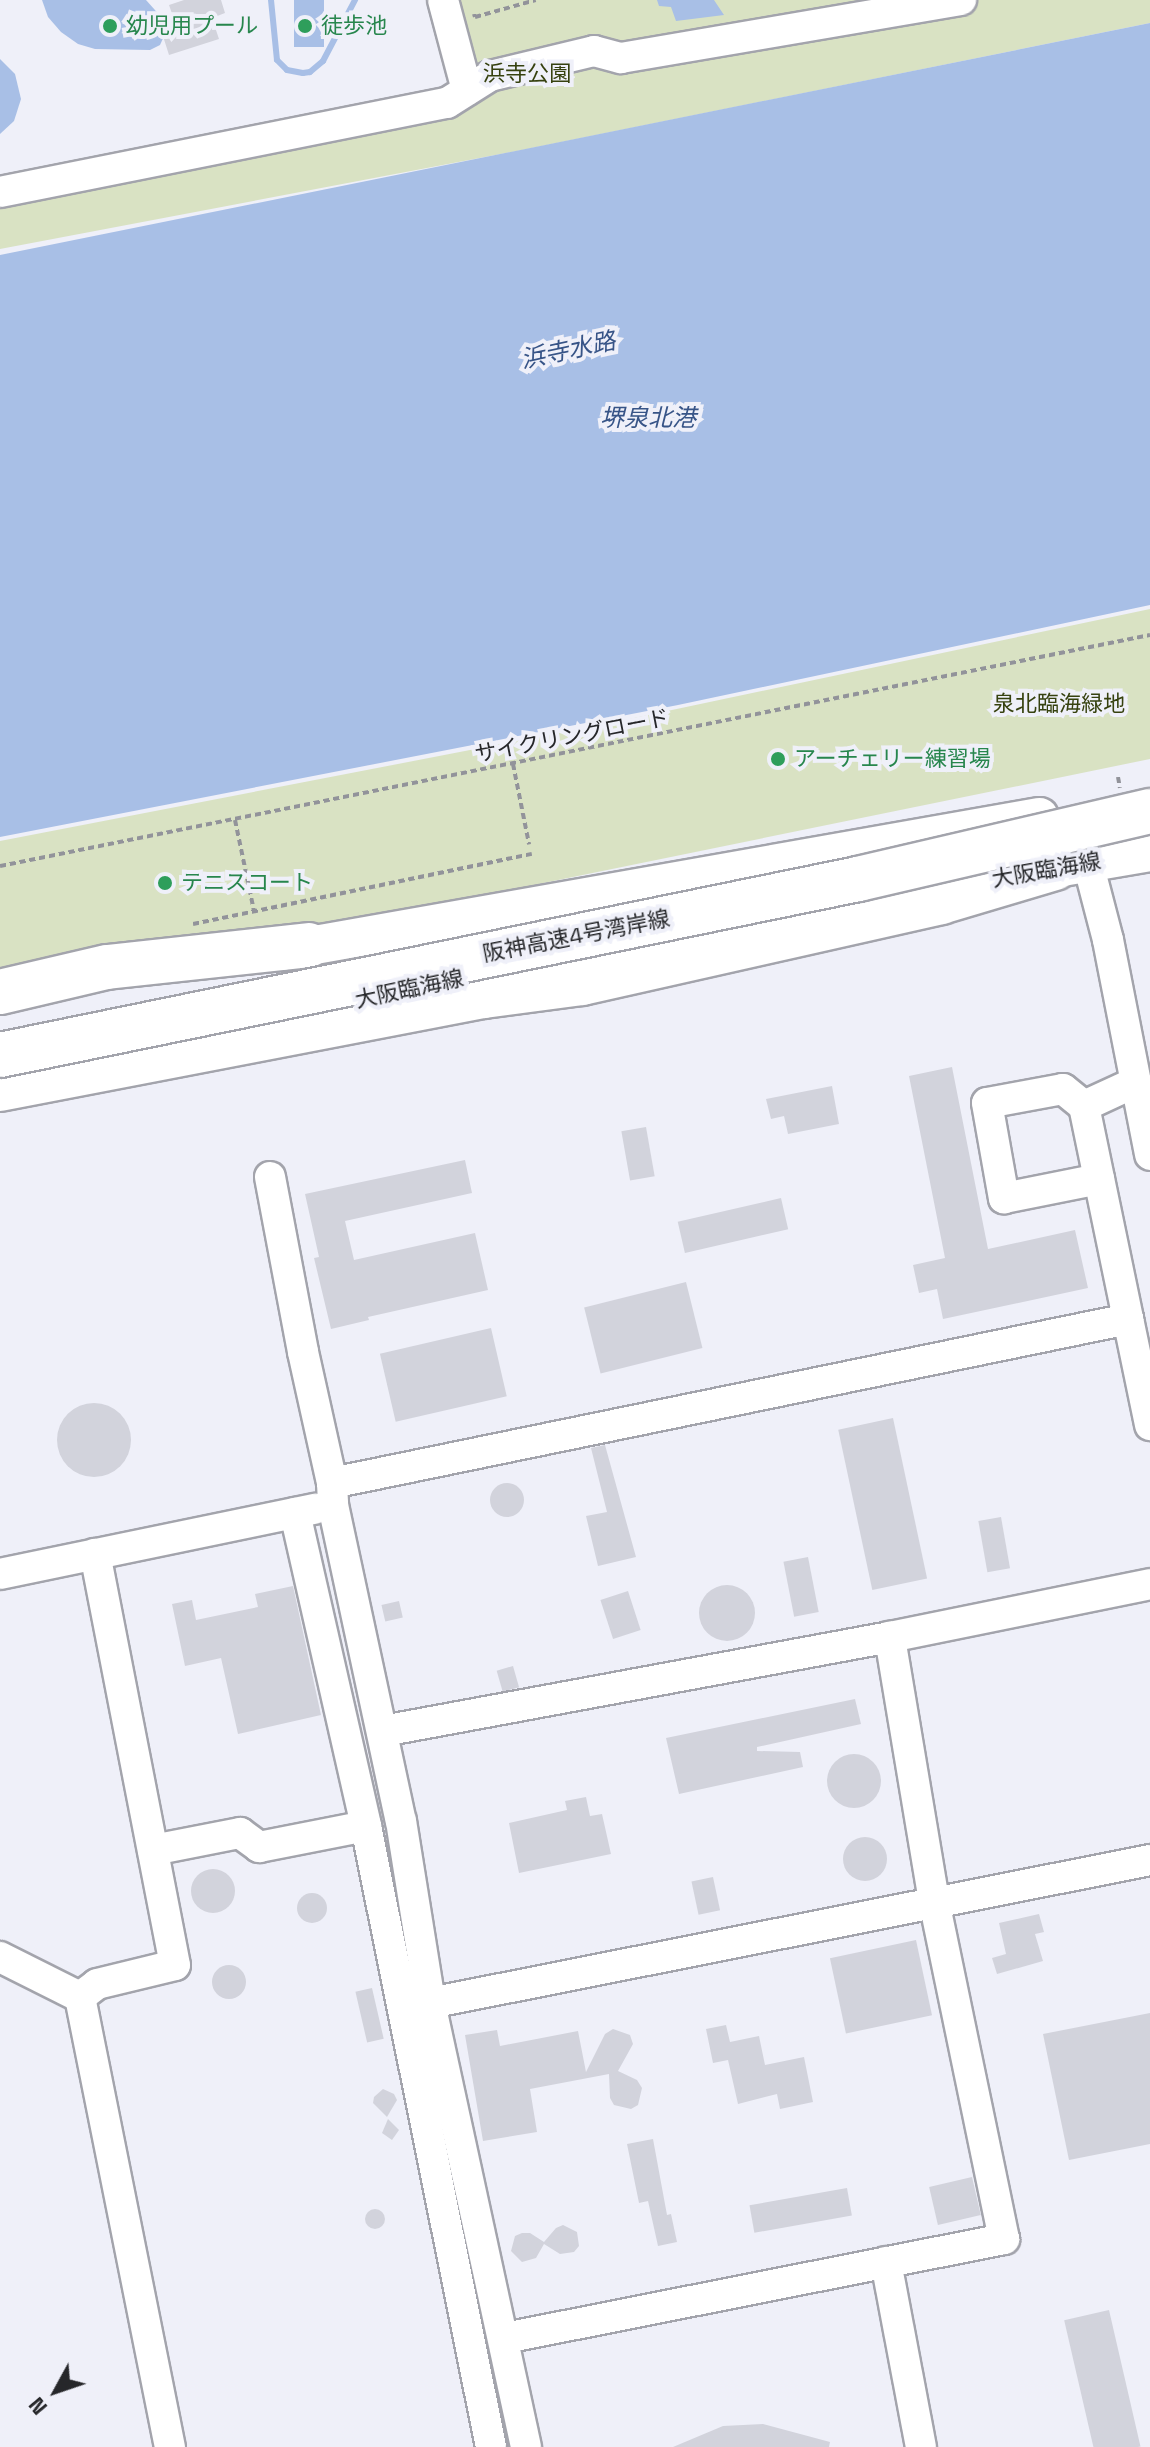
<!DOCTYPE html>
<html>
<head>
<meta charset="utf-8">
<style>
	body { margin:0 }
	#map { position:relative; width:1150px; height:2447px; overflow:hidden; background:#eff0f9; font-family:"Space Grotesk","Noto Sans JP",sans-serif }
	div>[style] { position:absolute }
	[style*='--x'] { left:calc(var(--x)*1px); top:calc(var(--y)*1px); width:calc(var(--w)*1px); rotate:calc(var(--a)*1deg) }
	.green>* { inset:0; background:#d9e2c3 }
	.water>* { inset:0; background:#a8bfe6; transform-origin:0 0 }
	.stream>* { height:6px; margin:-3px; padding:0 3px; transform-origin:3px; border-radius:3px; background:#a8bfe6 }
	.building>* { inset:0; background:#d2d3dc; transform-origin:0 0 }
	.round { border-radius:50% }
	.path>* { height:4px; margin-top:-2px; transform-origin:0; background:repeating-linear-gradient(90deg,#92939a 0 6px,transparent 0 10px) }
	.roads { filter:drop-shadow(2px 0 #a3a4ac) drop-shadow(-2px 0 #a3a4ac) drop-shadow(0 2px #a3a4ac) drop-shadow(0 -2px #a3a4ac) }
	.minor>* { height:30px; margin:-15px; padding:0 15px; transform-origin:15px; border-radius:15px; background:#fff }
	.major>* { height:38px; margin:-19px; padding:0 19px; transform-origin:19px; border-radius:19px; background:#fff }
	.highway>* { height:44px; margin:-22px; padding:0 22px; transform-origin:22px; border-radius:22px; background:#fff }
	.bridges { filter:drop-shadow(2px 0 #a3a4ac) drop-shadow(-2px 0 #a3a4ac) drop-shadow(0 2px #a3a4ac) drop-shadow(0 -2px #a3a4ac) }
	.highway-bridge>* { height:44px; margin:-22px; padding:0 22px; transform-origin:22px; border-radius:22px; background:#fff }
	.dots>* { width:22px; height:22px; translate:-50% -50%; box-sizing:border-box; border:4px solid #eff0f9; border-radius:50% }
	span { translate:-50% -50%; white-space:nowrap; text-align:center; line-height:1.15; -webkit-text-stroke:8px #eff0f9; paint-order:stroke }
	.leisure-label { font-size:22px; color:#27864d }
	.left { translate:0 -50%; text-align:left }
	.park-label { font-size:22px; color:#36410f }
	.street-label { font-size:22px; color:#26272a }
	.water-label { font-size:24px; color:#375487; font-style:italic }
	.north { position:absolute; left:16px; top:2351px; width:80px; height:80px; -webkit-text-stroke:6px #eff0f9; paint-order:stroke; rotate:230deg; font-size:22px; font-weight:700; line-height:32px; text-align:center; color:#26272a }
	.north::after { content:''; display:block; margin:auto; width:28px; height:36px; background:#26272a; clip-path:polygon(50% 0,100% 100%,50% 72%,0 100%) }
</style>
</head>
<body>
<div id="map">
	<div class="green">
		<i style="clip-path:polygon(435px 0,1150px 0,1150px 23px,517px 151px,0 249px,0 192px,446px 103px,454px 84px)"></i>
		<i style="clip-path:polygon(1150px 609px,1150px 759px,465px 899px,0 977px,0 841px,620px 721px)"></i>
	</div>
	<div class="water">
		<i style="clip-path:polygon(42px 0,146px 0,163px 19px,165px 34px,160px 45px,150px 50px,95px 49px,78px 44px,61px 32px,48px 17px)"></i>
		<i style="left:294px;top:0;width:30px;height:47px"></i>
		<i style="clip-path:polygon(657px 0,714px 0,724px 15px,676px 21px,671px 7px,659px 6px)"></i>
		<i style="clip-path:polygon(1150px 23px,1150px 605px,678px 705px,0 837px,0 255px)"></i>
		<i style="clip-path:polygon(0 59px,15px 74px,21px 99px,14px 121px,0 134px)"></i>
	</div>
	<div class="stream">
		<i style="--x:271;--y:0;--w:60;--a:84.3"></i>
		<i style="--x:277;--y:60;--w:14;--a:45"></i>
		<i style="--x:287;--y:70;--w:16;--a:11"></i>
		<i style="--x:303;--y:73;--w:7;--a:-8"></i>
		<i style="--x:310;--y:72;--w:17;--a:-40"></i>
		<i style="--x:323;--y:61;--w:69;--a:-62.3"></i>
	</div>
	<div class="building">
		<i style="clip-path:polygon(184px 0,221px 0,225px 13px,212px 18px,219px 39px,169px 55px,162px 33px,177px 28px,169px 5px)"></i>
		<i style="clip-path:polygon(952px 1067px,988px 1249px,1075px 1230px,1088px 1288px,943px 1319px,937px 1289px,919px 1293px,913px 1265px,945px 1258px,909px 1076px)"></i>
		<i style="clip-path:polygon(832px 1086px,839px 1124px,788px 1134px,784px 1116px,771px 1119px,766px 1099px)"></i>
		<i style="left:646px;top:1127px;width:50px;height:25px;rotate:80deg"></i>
		<i style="clip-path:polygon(465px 1160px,472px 1193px,345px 1221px,354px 1260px,475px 1233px,488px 1290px,368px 1317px,369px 1320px,331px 1329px,314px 1258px,319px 1257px,305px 1194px)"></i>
		<i style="left:781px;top:1198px;width:32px;height:106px;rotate:77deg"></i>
		<i style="left:686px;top:1282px;width:68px;height:105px;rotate:76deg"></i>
		<i style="left:491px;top:1328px;width:70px;height:114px;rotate:77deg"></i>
		<i class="round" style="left:57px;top:1403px;width:74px;height:74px"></i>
		<i style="left:893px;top:1418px;width:164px;height:56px;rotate:78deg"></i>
		<i style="clip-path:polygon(605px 1445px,636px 1557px,598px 1566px,586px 1516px,607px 1512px,591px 1448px)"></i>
		<i class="round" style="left:490px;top:1483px;width:34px;height:34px"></i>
		<i style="left:1001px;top:1517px;width:52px;height:23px;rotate:80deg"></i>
		<i style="left:808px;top:1557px;width:56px;height:25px;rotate:79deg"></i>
		<i class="round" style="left:699px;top:1585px;width:56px;height:56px"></i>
		<i style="clip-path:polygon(293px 1586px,321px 1715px,238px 1734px,221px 1658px,185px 1666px,172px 1604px,192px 1600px,196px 1620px,258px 1607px,255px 1594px)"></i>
		<i style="left:628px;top:1591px;width:41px;height:29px;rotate:72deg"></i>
		<i style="left:399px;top:1601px;width:17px;height:18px;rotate:77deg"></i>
		<i style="left:513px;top:1666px;width:22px;height:17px;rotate:74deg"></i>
		<i style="clip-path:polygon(855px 1699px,861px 1724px,757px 1747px,757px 1751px,800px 1752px,803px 1767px,679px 1794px,666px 1738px)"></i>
		<i class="round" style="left:827px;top:1754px;width:54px;height:54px"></i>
		<i style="clip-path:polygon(586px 1797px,590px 1816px,602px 1814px,611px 1854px,519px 1873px,509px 1823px,567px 1810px,565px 1801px)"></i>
		<i class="round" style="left:843px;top:1837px;width:44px;height:44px"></i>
		<i class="round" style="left:191px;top:1869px;width:44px;height:44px"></i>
		<i style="left:713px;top:1877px;width:34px;height:22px;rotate:78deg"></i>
		<i class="round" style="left:297px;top:1893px;width:30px;height:30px"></i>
		<i style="clip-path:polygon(1039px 1914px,1044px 1932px,1035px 1934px,1043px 1961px,997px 1974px,992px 1958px,1006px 1954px,999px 1923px)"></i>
		<i style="left:916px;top:1940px;width:77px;height:88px;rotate:78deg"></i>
		<i class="round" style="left:212px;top:1965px;width:34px;height:34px"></i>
		<i style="left:372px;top:1988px;width:52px;height:17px;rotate:77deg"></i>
		<i style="clip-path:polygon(1150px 2013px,1150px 2144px,1069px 2160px,1043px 2034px)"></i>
		<i style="clip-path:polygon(726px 2025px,730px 2042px,759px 2036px,765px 2065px,804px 2057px,813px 2102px,780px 2109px,777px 2094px,738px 2104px,728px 2060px,713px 2063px,706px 2029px)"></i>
		<i style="clip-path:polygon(613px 2029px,630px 2035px,633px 2044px,618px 2071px,637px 2080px,642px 2088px,638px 2105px,631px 2109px,614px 2105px,610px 2098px,609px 2074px,530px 2089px,537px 2132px,483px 2141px,465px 2035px,497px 2030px,500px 2046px,578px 2031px,586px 2072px,605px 2034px)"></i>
		<i style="clip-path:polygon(383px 2089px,394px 2094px,397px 2100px,387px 2117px,373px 2103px,374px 2097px)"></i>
		<i style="clip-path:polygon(388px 2119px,399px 2130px,392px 2140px,382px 2133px)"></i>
		<i style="clip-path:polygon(653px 2139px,667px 2215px,671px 2214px,677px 2242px,658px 2246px,648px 2201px,639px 2203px,627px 2144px)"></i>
		<i style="left:972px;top:2177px;width:39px;height:44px;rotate:77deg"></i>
		<i style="left:847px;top:2188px;width:28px;height:99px;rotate:80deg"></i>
		<i class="round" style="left:365px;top:2209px;width:20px;height:20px"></i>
		<i style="clip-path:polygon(563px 2225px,577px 2232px,579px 2246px,574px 2252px,560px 2254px,544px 2244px,536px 2258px,522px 2262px,511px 2251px,515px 2236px,522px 2233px,530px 2233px,544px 2242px,556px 2228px)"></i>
		<i style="left:1109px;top:2310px;width:140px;height:46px;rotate:77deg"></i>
		<i style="clip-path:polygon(763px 2424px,830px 2442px,829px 2447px,673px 2447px,723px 2426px)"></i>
	</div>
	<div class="path">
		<i style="--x:474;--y:14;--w:3;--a:72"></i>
		<i style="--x:475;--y:17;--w:63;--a:-15.6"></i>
		<i style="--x:513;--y:764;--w:82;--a:78.7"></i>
		<i style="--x:1118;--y:777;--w:11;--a:80"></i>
		<i style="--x:235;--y:820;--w:93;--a:78.2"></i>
		<i style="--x:0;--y:866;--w:1173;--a:-11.36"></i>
		<i style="--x:193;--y:924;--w:346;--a:-11.7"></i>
	</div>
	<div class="roads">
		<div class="minor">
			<i style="--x:443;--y:0;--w:93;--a:75.1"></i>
			<i style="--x:0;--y:192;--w:456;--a:-11.3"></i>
			<i style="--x:447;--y:103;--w:51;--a:-32.1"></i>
			<i style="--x:490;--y:76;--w:107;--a:-13.5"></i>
			<i style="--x:594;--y:51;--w:28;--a:15"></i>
			<i style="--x:621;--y:58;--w:345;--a:-9.7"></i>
			<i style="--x:1083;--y:844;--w:99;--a:75.4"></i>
			<i style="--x:1108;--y:940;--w:219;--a:78.9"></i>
			<i style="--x:1136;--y:1082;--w:57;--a:155.2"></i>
			<i style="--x:1084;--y:1106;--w:326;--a:78.3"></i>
			<i style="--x:1084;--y:1106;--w:27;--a:-141"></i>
			<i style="--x:1063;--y:1089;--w:77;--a:169.6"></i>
			<i style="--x:987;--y:1103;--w:97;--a:79.9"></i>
			<i style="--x:1004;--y:1198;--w:97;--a:-11.3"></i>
			<i style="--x:270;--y:1177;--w:178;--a:79.3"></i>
			<i style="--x:303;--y:1352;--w:134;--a:77.5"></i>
			<i style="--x:332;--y:1483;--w:22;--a:87"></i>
			<i style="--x:333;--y:1505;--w:323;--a:77.9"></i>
			<i style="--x:401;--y:1821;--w:184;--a:80.9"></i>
			<i style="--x:430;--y:2003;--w:454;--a:77.8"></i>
			<i style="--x:332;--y:1483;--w:813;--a:-11.64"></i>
			<i style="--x:295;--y:1513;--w:321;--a:77.2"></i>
			<i style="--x:366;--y:1826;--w:633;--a:78.62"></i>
			<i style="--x:0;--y:1574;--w:322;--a:-11.7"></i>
			<i style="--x:383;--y:1731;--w:516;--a:-10.5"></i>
			<i style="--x:890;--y:1637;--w:265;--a:-11.5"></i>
			<i style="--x:153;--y:1850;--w:89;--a:-11.1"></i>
			<i style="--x:240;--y:1833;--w:24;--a:36"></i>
			<i style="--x:259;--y:1847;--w:109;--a:-11.1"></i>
			<i style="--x:0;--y:1957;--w:89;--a:26.6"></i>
			<i style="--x:80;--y:1997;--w:459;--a:78.7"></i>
			<i style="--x:80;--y:1997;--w:21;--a:-37"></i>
			<i style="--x:97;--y:1984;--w:80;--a:-13.7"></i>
			<i style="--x:175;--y:1965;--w:419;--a:-101"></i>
			<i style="--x:430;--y:2003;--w:734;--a:-11.23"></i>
			<i style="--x:886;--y:2262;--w:188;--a:79.3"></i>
			<i style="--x:505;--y:2338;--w:509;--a:-11.22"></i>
			<i style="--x:1004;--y:2239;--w:345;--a:-101.7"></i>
			<i style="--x:934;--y:1901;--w:268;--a:-99.5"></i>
		</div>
		<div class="major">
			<i style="--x:1027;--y:873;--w:125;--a:-9.7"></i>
			<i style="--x:281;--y:951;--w:770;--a:-10.03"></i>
		</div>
		<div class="highway">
			<i style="--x:0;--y:992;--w:110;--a:-13.2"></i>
			<i style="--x:107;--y:967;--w:203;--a:-6.2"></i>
			<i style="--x:0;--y:1089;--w:493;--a:-10.9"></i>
			<i style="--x:484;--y:996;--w:99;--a:-7.6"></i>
			<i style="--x:582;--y:983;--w:368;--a:-12.7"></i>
			<i style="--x:941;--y:902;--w:119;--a:-16.6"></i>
		</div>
	</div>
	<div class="bridges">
		<div class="highway-bridge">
			<i style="--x:0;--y:1055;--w:876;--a:-11.59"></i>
			<i style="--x:858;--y:879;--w:300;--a:-13.1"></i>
		</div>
	</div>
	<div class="dots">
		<i style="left:110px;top:26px;background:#2e9e5b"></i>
		<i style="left:305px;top:26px;background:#2e9e5b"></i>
		<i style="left:778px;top:759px;background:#2e9e5b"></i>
		<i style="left:165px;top:883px;background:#2e9e5b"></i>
	</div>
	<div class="leisure-label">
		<span class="left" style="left:126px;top:26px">幼児用プール</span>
		<span class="left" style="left:321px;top:26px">徒歩池</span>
		<span class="left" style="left:794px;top:759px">アーチェリー練習場</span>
		<span class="left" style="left:181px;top:883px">テニスコート</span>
	</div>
	<div class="park-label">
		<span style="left:527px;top:74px">浜寺公園</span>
		<span style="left:1059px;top:704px">泉北臨海緑地</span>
	</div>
	<div class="street-label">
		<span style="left:572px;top:736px;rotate:-11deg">サイクリングロード</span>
		<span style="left:1046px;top:870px;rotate:-10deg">大阪臨海線</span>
		<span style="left:576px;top:936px;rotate:-11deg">阪神高速4号湾岸線</span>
		<span style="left:409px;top:989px;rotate:-12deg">大阪臨海線</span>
	</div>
	<div class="water-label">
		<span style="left:568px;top:350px;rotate:-12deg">浜寺水路</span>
		<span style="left:648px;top:418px">堺泉北港</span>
	</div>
	<div class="north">N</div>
</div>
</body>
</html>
